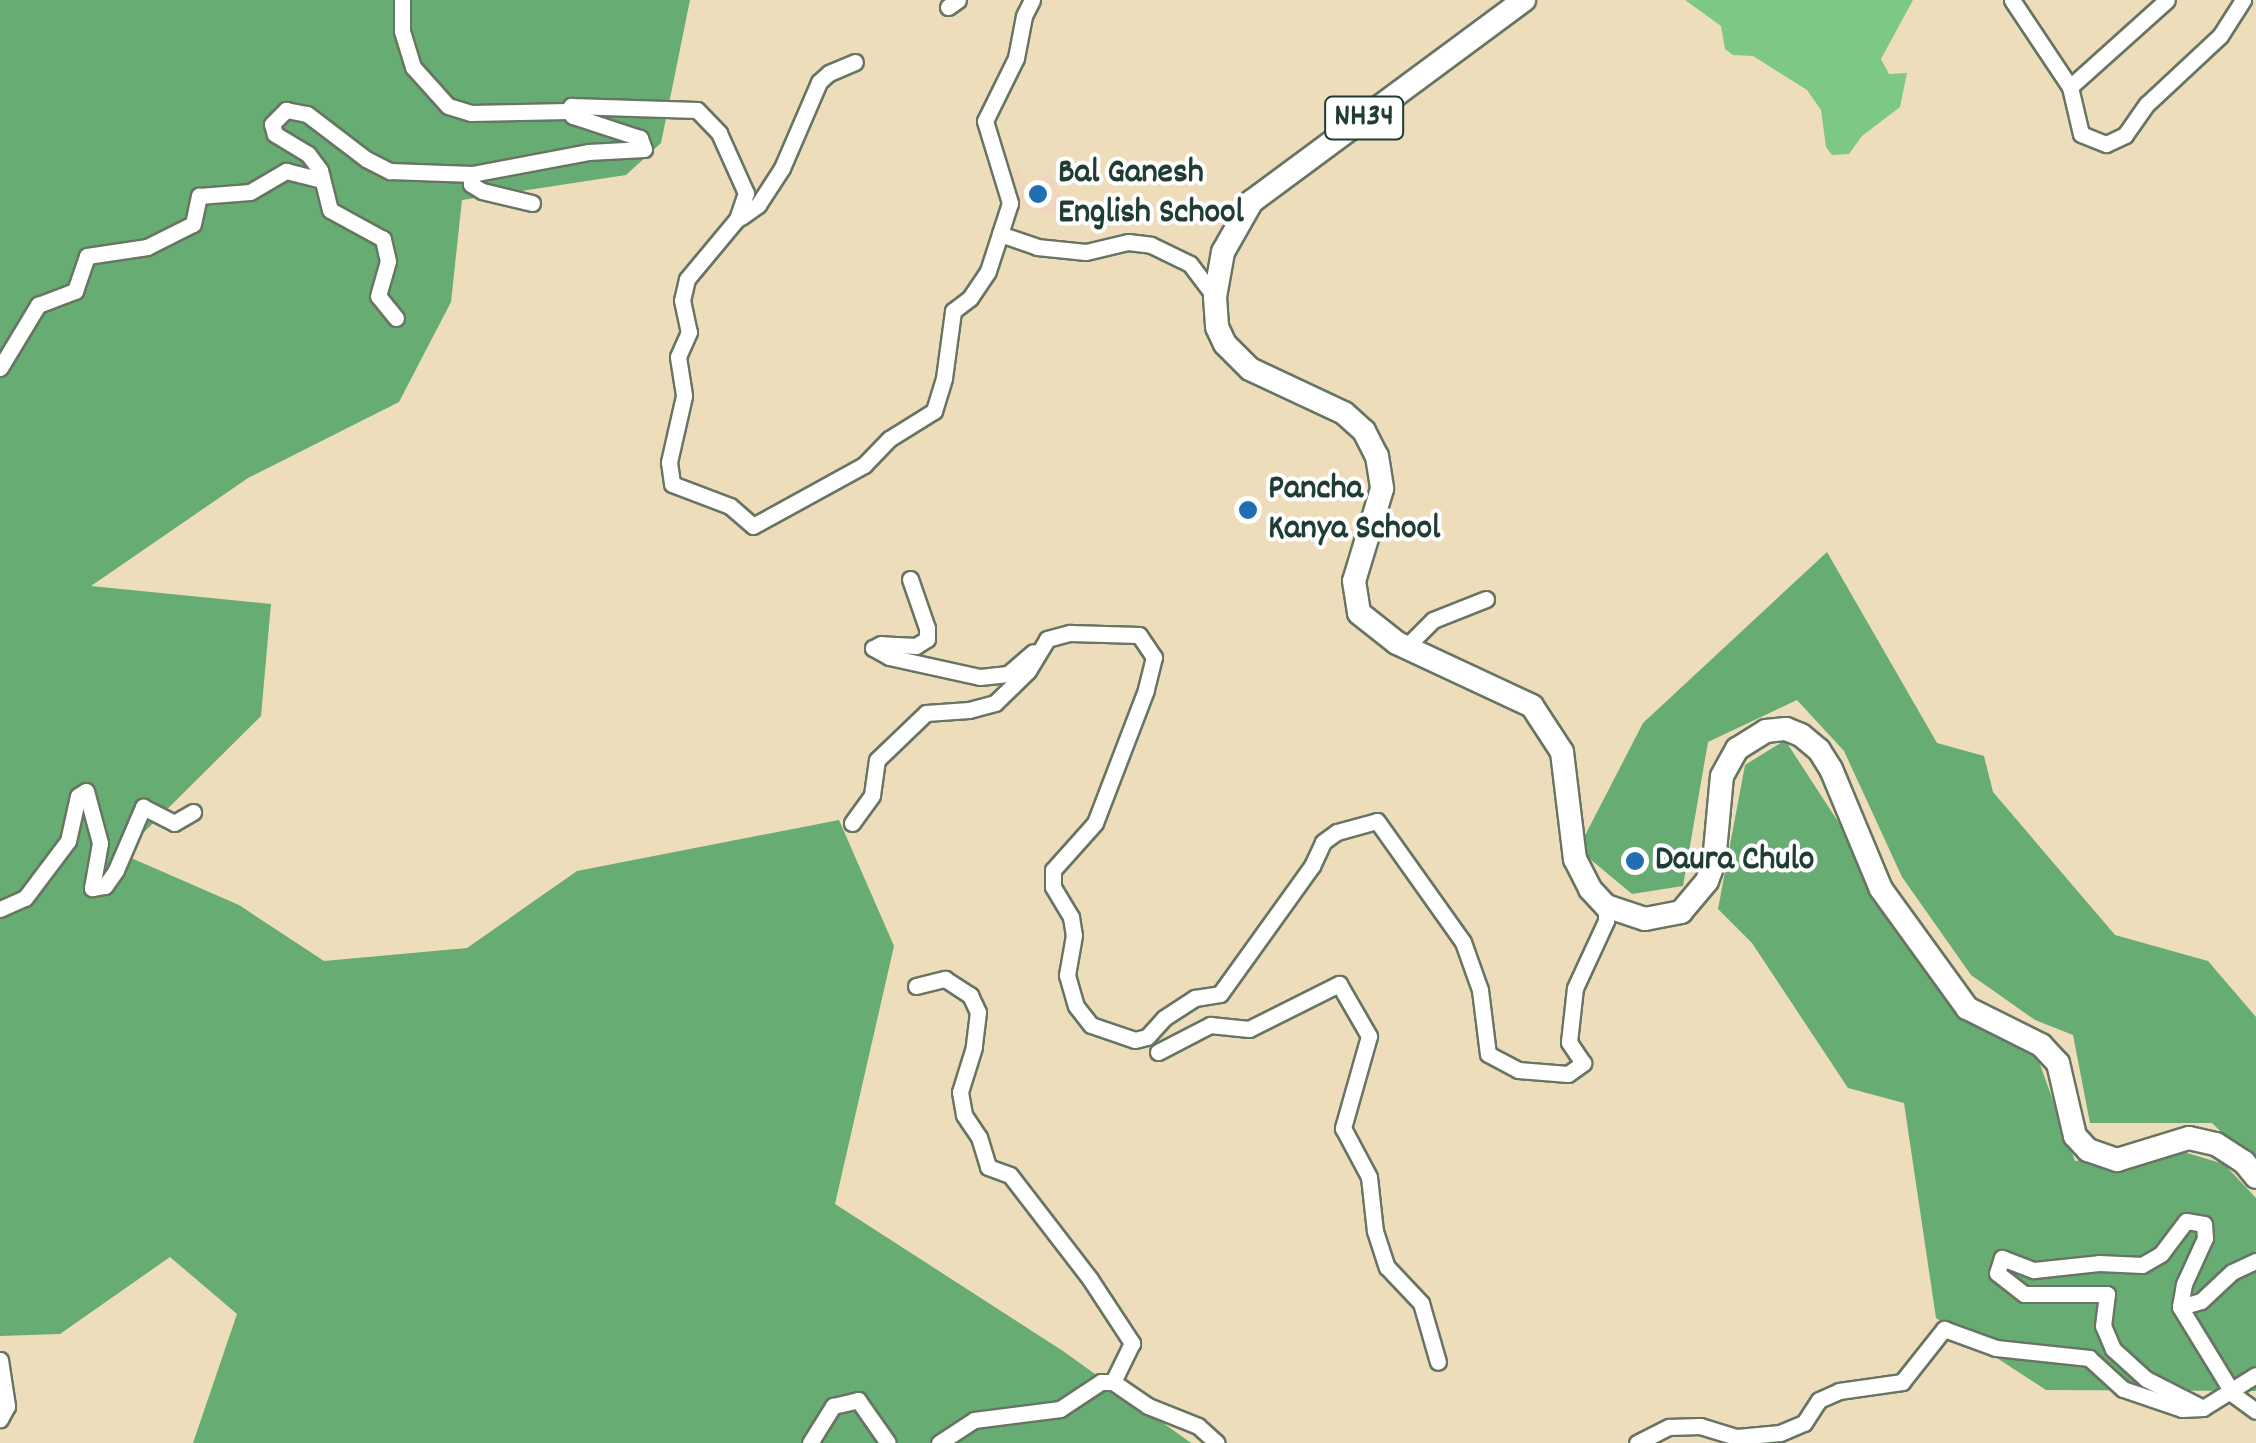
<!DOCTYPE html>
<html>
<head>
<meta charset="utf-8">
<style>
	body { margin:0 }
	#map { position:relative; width:2256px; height:1443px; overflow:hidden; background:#eeddba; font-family:Dekko,sans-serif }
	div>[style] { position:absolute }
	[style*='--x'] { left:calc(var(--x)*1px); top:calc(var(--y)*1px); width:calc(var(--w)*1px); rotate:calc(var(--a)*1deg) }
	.built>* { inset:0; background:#efd6bc }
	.green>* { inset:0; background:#7ec886 }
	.forest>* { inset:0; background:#66ac73 }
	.roads { filter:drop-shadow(2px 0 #677563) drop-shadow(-2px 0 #677563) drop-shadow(0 2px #677563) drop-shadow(0 -2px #677563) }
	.minor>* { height:15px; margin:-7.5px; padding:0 7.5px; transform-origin:7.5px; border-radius:7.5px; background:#fff }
	.highway>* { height:22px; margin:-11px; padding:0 11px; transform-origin:11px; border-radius:11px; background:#fff }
	.dots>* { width:28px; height:28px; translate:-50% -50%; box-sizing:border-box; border:5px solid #fff; border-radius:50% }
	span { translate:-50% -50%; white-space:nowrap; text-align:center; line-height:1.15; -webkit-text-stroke:8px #fff; paint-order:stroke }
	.shield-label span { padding:2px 8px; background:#fff; border:2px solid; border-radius:8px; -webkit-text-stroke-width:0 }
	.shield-label { font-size:32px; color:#1f3d34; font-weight:700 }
	.poi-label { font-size:35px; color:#1f3d34; font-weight:700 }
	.left { translate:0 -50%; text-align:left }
</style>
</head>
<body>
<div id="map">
	<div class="built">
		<i style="clip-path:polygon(1017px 168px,1027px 184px,1050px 174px,1067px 204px,1046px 216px,1034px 206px,1021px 209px,1006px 171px)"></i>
	</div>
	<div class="green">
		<i style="clip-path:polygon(1685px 0,1913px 0,1881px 59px,1889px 74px,1907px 73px,1900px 107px,1862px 136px,1849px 154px,1832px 155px,1826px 147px,1821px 110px,1807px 90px,1753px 56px,1733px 55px,1725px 49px,1721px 26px)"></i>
	</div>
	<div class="forest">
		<i style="clip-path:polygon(0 0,690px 0,661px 143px,626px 175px,462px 200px,451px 302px,399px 402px,248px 478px,91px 586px,271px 604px,261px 716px,122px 854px,239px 905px,324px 961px,467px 948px,577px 871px,839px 820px,894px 946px,835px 1204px,1063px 1351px,1191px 1443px,193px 1443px,237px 1314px,170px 1257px,60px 1334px,0 1336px)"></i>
		<i style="clip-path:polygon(1827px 552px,1937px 743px,1984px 756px,1993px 792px,2115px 935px,2208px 961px,2256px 1017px,2256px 1166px,2212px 1123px,2090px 1123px,2073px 1035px,2035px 1020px,1971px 975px,1902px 877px,1844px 751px,1797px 700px,1708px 742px,1683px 886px,1632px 894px,1578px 849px,1643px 723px)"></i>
		<i style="clip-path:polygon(1785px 740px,1956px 1003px,2038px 1059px,2075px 1161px,2177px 1150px,2224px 1164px,2256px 1198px,2256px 1391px,2046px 1390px,1936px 1318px,1904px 1103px,1848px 1088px,1752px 943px,1718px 909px,1745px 765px)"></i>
	</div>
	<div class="roads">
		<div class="minor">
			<i style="--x:402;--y:0;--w:31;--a:90"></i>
			<i style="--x:402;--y:31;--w:38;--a:73"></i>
			<i style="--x:413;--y:67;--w:52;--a:48.1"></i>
			<i style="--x:448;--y:106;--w:24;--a:17"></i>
			<i style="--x:471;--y:113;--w:97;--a:-1.2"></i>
			<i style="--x:1032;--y:0;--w:18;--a:117"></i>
			<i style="--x:1024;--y:16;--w:43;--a:100.8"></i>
			<i style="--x:1016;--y:58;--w:70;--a:116.2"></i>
			<i style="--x:985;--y:121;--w:86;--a:73"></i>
			<i style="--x:1010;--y:203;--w:33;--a:108"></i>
			<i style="--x:1000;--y:234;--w:39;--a:19"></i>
			<i style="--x:1037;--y:247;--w:49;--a:5.8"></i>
			<i style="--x:1086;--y:252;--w:43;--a:-13.4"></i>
			<i style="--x:1128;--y:242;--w:23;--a:7"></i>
			<i style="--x:1151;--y:245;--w:43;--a:26"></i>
			<i style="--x:1190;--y:264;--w:41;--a:52.9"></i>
			<i style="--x:2012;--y:0;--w:105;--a:56.3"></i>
			<i style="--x:2070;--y:87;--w:48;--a:76.8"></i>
			<i style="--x:2081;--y:134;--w:27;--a:22"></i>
			<i style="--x:2106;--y:144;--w:21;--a:-25"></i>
			<i style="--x:2125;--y:135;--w:38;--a:-55"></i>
			<i style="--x:2147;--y:104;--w:100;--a:-43"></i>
			<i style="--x:2220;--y:36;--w:43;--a:-57.4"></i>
			<i style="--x:948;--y:7;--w:12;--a:-35"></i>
			<i style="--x:2070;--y:87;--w:130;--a:-41.9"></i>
			<i style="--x:532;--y:203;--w:51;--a:-166.5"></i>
			<i style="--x:482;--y:191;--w:13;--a:-148"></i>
			<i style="--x:471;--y:184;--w:10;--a:-84"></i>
			<i style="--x:472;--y:174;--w:118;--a:-10.7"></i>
			<i style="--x:588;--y:152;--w:56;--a:-3.1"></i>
			<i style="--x:644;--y:149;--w:12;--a:-110"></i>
			<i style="--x:640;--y:138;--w:71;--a:-161.8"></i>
			<i style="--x:573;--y:116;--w:7;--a:-135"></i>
			<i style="--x:568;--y:111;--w:6;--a:-59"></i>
			<i style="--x:571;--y:106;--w:126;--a:1.8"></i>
			<i style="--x:697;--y:110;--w:32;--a:46"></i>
			<i style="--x:719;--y:133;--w:66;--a:65.8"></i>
			<i style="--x:746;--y:193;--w:28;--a:109"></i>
			<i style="--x:737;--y:219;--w:78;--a:129.8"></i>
			<i style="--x:687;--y:279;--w:22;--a:103"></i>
			<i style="--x:682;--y:300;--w:33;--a:78"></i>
			<i style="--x:689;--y:332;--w:27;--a:114"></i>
			<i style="--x:678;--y:357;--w:39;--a:81"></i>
			<i style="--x:684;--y:396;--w:68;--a:102.8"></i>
			<i style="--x:669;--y:462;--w:22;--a:82"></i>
			<i style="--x:672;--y:484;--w:62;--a:20.8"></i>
			<i style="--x:730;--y:506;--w:30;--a:41"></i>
			<i style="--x:753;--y:526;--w:127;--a:-28.8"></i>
			<i style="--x:864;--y:465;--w:36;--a:-46"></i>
			<i style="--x:889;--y:439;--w:53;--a:-31.9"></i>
			<i style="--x:934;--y:411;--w:34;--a:-73"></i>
			<i style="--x:944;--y:378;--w:68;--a:-82.3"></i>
			<i style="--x:953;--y:311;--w:21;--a:-37"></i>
			<i style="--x:970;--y:298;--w:32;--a:-56"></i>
			<i style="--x:988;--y:271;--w:39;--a:-72"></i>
			<i style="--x:741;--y:217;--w:21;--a:-35"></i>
			<i style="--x:758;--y:205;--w:44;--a:-57"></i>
			<i style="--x:782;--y:168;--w:94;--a:-66.7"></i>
			<i style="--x:819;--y:82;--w:13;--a:-42"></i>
			<i style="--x:829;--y:73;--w:28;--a:-23"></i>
			<i style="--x:396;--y:318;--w:28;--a:-129"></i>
			<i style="--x:378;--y:296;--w:36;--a:-74"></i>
			<i style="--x:388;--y:261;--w:23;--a:-103"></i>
			<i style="--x:383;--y:239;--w:60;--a:-151.3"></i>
			<i style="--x:330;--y:210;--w:41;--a:-104"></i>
			<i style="--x:320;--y:170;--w:20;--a:-127"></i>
			<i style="--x:308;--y:154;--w:39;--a:-149"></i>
			<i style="--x:275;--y:134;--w:10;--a:-107"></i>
			<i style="--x:272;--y:124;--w:20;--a:-45"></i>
			<i style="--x:286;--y:110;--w:21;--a:11"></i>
			<i style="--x:307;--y:114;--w:74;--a:37.3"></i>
			<i style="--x:366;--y:159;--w:27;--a:27"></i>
			<i style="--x:390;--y:171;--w:82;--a:2.1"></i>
			<i style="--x:0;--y:368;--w:74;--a:-58.9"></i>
			<i style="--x:38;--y:305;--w:40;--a:-21"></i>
			<i style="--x:75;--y:291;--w:37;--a:-71"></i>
			<i style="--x:87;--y:256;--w:61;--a:-8.5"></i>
			<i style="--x:147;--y:247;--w:51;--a:-26.6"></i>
			<i style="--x:193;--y:224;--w:29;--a:-78"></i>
			<i style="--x:199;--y:196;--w:51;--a:-4.5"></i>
			<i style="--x:250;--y:192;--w:42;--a:-30.3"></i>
			<i style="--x:286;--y:171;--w:36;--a:14"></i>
			<i style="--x:910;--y:579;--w:52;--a:70.9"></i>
			<i style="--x:927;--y:628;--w:11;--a:90"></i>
			<i style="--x:927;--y:639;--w:13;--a:148"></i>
			<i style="--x:916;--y:646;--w:35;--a:-177"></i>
			<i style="--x:881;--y:644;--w:9;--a:153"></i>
			<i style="--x:873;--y:648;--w:18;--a:29"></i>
			<i style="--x:889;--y:657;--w:93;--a:12.4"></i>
			<i style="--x:980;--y:677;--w:28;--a:-6"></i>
			<i style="--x:1008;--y:674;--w:33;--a:-41"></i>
			<i style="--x:1406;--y:647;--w:38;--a:-45"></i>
			<i style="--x:1433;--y:620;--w:57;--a:-21.6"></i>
			<i style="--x:852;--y:823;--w:34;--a:-54"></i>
			<i style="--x:872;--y:795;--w:35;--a:-82"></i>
			<i style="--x:877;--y:760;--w:68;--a:-43.8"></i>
			<i style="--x:926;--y:713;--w:43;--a:-4"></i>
			<i style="--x:969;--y:710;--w:27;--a:-15"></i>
			<i style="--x:995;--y:703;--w:46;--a:-44.1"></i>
			<i style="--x:1028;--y:671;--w:37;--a:-59"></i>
			<i style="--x:1047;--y:639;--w:24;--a:-15"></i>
			<i style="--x:1070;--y:633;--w:69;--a:1.7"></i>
			<i style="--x:1139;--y:635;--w:27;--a:56"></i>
			<i style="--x:1154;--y:657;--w:34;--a:104"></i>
			<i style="--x:1146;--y:690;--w:142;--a:111"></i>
			<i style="--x:1095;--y:823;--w:63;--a:131.8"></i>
			<i style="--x:1053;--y:870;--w:17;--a:90"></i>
			<i style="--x:1053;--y:887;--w:35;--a:59"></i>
			<i style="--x:1071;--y:917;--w:18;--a:81"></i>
			<i style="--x:1074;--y:935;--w:41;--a:99.9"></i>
			<i style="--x:1067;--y:975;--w:32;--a:74"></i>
			<i style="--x:1076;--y:1006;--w:24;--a:52"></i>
			<i style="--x:1091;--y:1025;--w:46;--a:18.8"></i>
			<i style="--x:1135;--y:1040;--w:12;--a:-14"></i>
			<i style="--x:1147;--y:1037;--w:25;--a:-48"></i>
			<i style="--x:1164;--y:1018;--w:37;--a:-33"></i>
			<i style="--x:1195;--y:998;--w:25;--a:-9"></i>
			<i style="--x:1220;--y:994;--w:158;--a:-54.3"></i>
			<i style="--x:1312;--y:866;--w:26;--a:-65"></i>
			<i style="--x:1323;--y:842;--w:17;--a:-36"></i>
			<i style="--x:1337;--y:832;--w:41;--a:-15.4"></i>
			<i style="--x:1377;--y:821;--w:148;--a:54.6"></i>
			<i style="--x:1463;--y:942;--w:51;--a:70.5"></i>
			<i style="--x:1480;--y:990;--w:64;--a:82.9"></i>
			<i style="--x:1488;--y:1054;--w:34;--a:28"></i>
			<i style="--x:1518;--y:1070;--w:50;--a:4.6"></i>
			<i style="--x:1568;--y:1074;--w:19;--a:-36"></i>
			<i style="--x:1583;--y:1063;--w:25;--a:-124"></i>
			<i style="--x:1569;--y:1042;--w:54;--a:-83.7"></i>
			<i style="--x:1575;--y:988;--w:74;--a:-65.2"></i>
			<i style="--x:1606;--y:921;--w:15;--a:-90"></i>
			<i style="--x:0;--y:909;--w:27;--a:-24"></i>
			<i style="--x:25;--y:898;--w:71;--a:-53"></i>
			<i style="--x:68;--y:841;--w:46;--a:-77.5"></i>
			<i style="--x:78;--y:796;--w:9;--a:-32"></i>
			<i style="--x:86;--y:791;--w:54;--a:74.9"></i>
			<i style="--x:100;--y:843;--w:46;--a:100.1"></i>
			<i style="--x:92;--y:888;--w:13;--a:-9"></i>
			<i style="--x:105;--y:886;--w:19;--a:-55"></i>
			<i style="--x:116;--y:870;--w:69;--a:-66.8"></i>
			<i style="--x:143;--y:807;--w:35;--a:27"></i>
			<i style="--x:174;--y:823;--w:22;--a:-30"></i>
			<i style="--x:916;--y:986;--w:30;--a:-14"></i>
			<i style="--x:945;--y:979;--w:30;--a:33"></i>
			<i style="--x:970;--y:995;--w:19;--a:65"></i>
			<i style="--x:978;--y:1012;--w:35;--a:97"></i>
			<i style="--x:974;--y:1047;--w:47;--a:107.3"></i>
			<i style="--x:960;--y:1092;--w:23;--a:80"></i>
			<i style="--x:964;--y:1115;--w:27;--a:56"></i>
			<i style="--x:979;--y:1137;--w:31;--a:73"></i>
			<i style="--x:988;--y:1167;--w:23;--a:20"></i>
			<i style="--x:1010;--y:1175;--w:131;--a:52.4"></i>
			<i style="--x:1090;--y:1279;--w:77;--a:56.7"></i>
			<i style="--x:1132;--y:1343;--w:43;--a:116"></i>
			<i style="--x:1113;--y:1382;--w:42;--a:34.4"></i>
			<i style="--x:1148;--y:1406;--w:54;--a:21.8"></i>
			<i style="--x:1198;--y:1426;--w:25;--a:42"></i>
			<i style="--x:1158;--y:1052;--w:59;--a:-27.4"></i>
			<i style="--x:1210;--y:1025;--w:39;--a:6"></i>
			<i style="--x:1249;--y:1029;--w:101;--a:-26.6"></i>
			<i style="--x:1339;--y:984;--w:60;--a:60"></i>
			<i style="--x:1369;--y:1036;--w:96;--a:105.8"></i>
			<i style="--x:1343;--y:1128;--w:55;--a:62"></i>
			<i style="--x:1369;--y:1177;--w:54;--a:83.7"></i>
			<i style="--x:1375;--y:1231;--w:38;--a:72"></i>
			<i style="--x:1387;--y:1267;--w:50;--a:46.6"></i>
			<i style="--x:1421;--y:1303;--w:61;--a:73.9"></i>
			<i style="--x:2180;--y:1307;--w:22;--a:-16"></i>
			<i style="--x:2201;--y:1301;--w:42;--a:-43.1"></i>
			<i style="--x:2232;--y:1272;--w:26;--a:-25"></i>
			<i style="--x:0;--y:1360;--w:47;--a:81.3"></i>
			<i style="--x:7;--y:1406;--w:15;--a:118"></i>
			<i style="--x:2203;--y:1408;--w:64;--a:-153"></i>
			<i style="--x:2146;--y:1379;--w:45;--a:-137.7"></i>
			<i style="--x:2113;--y:1349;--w:25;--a:-113"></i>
			<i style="--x:2103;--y:1326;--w:32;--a:-83"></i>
			<i style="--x:2107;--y:1294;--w:83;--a:180"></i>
			<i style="--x:2024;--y:1294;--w:34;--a:-142"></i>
			<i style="--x:1997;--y:1273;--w:16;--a:-72"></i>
			<i style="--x:2002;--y:1258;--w:34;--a:21"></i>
			<i style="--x:2034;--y:1270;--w:65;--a:-6.1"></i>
			<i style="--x:2099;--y:1263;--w:43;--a:2.7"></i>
			<i style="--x:2142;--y:1265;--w:22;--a:-30"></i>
			<i style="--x:2161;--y:1254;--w:41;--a:-52.9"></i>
			<i style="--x:2186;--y:1221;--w:18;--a:9"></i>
			<i style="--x:2204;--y:1224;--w:14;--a:86"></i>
			<i style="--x:2205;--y:1238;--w:51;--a:114.5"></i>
			<i style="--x:2184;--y:1284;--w:23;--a:100"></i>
			<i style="--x:2180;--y:1307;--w:103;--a:58.5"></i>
			<i style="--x:2234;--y:1395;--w:27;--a:36"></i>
			<i style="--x:810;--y:1443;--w:44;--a:-58.1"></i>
			<i style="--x:833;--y:1406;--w:26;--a:-13"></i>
			<i style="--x:858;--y:1400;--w:52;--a:55.1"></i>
			<i style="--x:939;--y:1443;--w:42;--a:-33.3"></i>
			<i style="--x:974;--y:1420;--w:87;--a:-7.3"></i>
			<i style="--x:1060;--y:1409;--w:49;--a:-33.4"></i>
			<i style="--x:1101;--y:1382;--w:12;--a:0"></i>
			<i style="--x:1637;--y:1443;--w:36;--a:-27"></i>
			<i style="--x:1669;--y:1427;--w:31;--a:-2"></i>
			<i style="--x:1700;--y:1426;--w:39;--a:17"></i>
			<i style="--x:1737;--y:1437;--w:43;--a:-5.3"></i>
			<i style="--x:1780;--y:1433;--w:26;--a:-23"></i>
			<i style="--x:1804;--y:1423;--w:27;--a:-57"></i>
			<i style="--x:1819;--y:1400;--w:22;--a:-24"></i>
			<i style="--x:1839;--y:1391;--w:64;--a:-8.1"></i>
			<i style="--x:1902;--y:1382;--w:68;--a:-51.6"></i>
			<i style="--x:1944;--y:1329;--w:55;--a:20.1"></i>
			<i style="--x:1996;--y:1348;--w:94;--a:6.1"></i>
			<i style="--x:2089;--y:1358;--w:46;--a:42.4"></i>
			<i style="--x:2123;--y:1389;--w:62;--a:18.7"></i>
			<i style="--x:2182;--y:1409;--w:21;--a:-3"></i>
			<i style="--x:2203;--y:1408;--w:62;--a:-31.9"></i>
		</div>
		<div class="highway">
			<i style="--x:1524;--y:0;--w:338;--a:143.5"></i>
			<i style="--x:1252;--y:201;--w:59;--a:119.6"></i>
			<i style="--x:1223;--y:252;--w:46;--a:100.1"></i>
			<i style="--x:1215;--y:297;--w:30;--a:86"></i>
			<i style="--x:1217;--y:327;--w:19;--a:65"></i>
			<i style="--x:1225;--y:344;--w:35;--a:45"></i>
			<i style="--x:1250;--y:369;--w:104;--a:25.1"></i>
			<i style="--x:1344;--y:413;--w:27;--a:42"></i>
			<i style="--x:1364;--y:431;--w:28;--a:63"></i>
			<i style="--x:1377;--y:456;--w:33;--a:81"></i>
			<i style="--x:1382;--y:489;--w:96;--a:106.9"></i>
			<i style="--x:1354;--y:581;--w:32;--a:81"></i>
			<i style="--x:1359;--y:613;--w:48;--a:38.3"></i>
			<i style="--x:1397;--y:643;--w:149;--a:25"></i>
			<i style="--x:1532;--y:706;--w:55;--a:56.9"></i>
			<i style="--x:1562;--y:752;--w:108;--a:83.1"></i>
			<i style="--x:1575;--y:859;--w:34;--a:63"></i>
			<i style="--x:1590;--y:889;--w:23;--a:47"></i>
			<i style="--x:1606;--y:906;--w:41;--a:18.4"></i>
			<i style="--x:1645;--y:919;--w:37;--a:-11"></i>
			<i style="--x:1681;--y:912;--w:40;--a:-50"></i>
			<i style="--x:1707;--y:881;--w:20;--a:-70"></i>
			<i style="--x:1714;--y:862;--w:86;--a:-84.7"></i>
			<i style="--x:1722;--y:776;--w:31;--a:-61"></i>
			<i style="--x:1737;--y:749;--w:34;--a:-32"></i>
			<i style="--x:1766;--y:731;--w:20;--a:-6"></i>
			<i style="--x:1786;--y:729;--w:16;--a:22"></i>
			<i style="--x:1801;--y:735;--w:23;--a:40"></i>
			<i style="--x:1819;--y:750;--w:22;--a:58"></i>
			<i style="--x:1831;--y:769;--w:130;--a:67.4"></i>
			<i style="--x:1881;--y:889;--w:147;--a:54.1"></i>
			<i style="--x:1967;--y:1008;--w:83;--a:26.6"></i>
			<i style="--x:2041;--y:1045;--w:25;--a:47"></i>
			<i style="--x:2058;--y:1063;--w:75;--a:76.9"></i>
			<i style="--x:2075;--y:1136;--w:19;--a:47"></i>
			<i style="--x:2088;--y:1150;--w:31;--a:19"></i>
			<i style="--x:2117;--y:1160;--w:75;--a:-17"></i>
			<i style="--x:2189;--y:1138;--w:28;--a:13"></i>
			<i style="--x:2216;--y:1144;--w:33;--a:33"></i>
			<i style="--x:2244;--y:1162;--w:19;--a:51"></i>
		</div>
	</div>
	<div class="dots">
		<i style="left:1038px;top:194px;background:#1f6fb2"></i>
		<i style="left:1248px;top:510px;background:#1f6fb2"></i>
		<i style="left:1635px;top:861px;background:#1f6fb2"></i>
	</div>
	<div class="shield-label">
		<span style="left:1364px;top:118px">NH34</span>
	</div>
	<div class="poi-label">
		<span class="left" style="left:1058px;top:194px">Bal Ganesh<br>English School</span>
		<span class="left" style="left:1268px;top:510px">Pancha<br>Kanya School</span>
		<span class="left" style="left:1655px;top:861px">Daura Chulo</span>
	</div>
</div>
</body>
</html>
